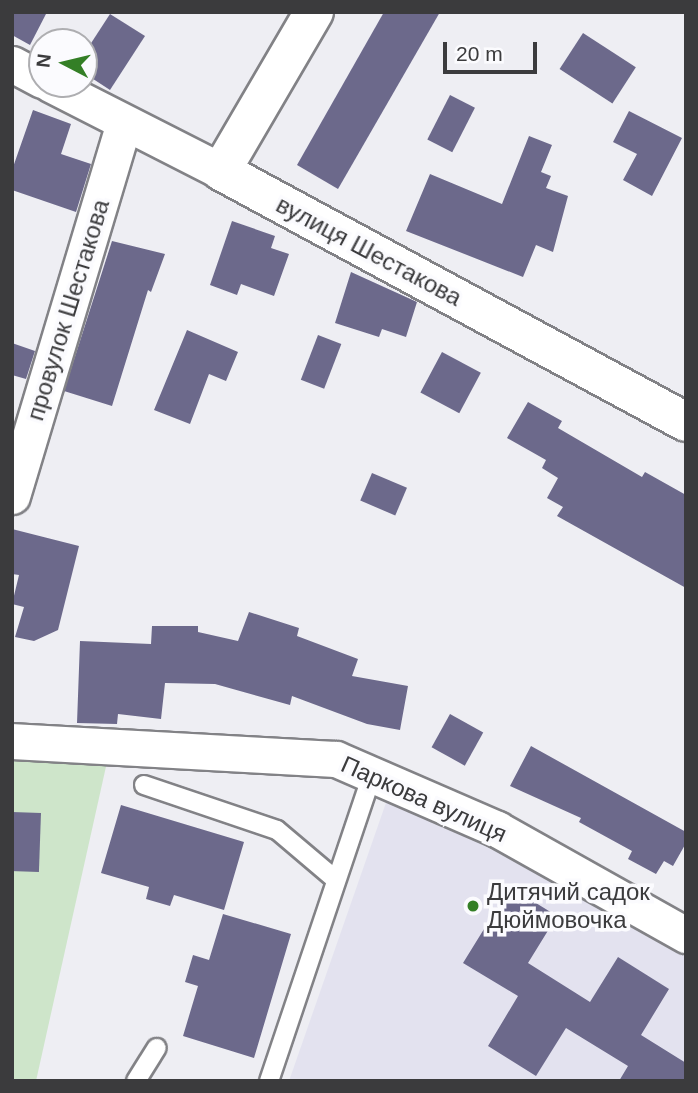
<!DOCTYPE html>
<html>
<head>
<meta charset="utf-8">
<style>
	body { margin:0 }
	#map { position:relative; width:698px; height:1093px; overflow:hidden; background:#eeeef3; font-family:Helvetica,sans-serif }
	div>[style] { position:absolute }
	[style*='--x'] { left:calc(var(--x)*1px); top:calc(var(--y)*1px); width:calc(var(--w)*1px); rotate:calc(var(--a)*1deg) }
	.built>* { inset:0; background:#e3e2ef }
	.green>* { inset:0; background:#cee5ca }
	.building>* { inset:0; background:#6c698b; transform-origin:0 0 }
	.roads { filter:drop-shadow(2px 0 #828286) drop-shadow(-2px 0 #828286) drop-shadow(0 2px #828286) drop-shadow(0 -2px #828286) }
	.service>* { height:18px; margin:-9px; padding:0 9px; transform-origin:9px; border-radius:9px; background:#fff }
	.minor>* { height:35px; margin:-17.5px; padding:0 17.5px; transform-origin:17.5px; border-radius:17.5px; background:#fff }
	.tertiary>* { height:38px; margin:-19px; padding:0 19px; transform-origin:19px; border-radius:19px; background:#fff }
	.dots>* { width:19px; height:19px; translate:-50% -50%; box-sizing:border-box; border:4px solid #fbfbfe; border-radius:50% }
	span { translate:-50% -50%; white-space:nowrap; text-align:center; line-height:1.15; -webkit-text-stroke:7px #fbfbfe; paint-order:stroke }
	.street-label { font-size:24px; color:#3b3b3d }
	.poi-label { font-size:24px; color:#3b3b3d }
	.left { translate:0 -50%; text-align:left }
	.frame { position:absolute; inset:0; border:14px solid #3b3b3d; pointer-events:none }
	.north { position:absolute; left:28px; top:28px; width:70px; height:70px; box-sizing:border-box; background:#fbfbfe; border:2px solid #aeaeb1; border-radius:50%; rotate:277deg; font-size:19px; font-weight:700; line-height:28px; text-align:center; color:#3b3b3d }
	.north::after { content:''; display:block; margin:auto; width:24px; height:32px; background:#347f26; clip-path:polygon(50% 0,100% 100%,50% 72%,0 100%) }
	.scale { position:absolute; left:443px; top:42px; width:94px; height:32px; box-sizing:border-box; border:4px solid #3b3b3d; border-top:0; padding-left:9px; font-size:21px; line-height:24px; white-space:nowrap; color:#3b3b3d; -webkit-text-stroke:5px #fbfbfe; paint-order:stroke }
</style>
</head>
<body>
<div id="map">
	<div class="built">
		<i style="clip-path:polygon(388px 797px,508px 855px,686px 957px,686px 1081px,289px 1081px)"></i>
	</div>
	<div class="green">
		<i style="clip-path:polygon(12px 757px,107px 762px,36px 1081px,12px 1081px)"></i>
	</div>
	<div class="building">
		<i style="clip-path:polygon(12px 12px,47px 12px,30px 45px,12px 35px)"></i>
		<i style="clip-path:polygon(384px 12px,440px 12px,338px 189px,297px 165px)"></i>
		<i style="clip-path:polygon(110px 14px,145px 36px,110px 90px,84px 73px,84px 54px)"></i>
		<i style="left:583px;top:33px;width:63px;height:43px;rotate:33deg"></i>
		<i style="left:450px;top:95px;width:28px;height:50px;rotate:27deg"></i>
		<i style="clip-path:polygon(33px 110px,71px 124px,61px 154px,91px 164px,76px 212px,12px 190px,12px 170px)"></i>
		<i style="clip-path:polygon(629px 111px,682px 138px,652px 196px,623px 180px,637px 154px,613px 142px)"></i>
		<i style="clip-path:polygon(529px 136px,552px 145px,541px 172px,551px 176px,546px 188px,568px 196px,553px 252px,536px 245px,523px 277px,406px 231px,430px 174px,502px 204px)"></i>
		<i style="clip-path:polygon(232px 221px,275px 236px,271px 248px,289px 254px,274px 296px,241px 284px,237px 295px,210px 285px)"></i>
		<i style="clip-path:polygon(112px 241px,165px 254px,151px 292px,148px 290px,112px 406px,64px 391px)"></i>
		<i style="clip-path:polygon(351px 272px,417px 302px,406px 337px,382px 329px,379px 337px,335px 323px)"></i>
		<i style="clip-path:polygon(187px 330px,238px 352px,226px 381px,209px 374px,190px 424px,154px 410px)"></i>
		<i style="left:318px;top:335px;width:25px;height:48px;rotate:21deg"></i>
		<i style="clip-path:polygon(12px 343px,35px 351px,26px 379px,12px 375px)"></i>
		<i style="left:442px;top:352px;width:44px;height:46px;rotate:28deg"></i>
		<i style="clip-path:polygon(528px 402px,562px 421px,558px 428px,642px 477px,645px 472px,686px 495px,686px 588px,557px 516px,563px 507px,547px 498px,558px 478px,542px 468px,546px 460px,507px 438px)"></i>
		<i style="left:372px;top:473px;width:38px;height:30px;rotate:23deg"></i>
		<i style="clip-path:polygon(12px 529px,79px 546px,58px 630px,34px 641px,15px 637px,24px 607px,12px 604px,19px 575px,12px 574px)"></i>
		<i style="clip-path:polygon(249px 612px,299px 628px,297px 636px,358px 659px,352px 676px,408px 686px,400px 730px,367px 724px,292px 696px,290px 705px,215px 684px,165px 683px,161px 719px,118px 714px,117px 724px,77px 723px,80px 641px,151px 644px,152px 626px,198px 626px,198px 632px,238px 641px)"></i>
		<i style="left:450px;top:714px;width:38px;height:38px;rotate:29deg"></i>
		<i style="clip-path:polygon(531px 746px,686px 832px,686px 843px,673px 866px,664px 861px,656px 874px,628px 859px,632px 851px,579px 822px,581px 818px,510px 786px)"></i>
		<i style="clip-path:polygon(121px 805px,244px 842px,224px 910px,174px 895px,170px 906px,146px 899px,149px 887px,101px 873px)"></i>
		<i style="left:12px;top:812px;width:29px;height:59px;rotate:2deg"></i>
		<i style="clip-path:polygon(510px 887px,557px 916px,528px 963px,590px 1002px,618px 957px,669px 989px,641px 1035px,686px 1063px,686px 1081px,619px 1081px,628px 1066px,566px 1028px,536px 1076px,488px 1046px,518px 996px,463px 963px)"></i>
		<i style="clip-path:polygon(223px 914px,291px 934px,254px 1058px,183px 1036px,198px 986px,185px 982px,193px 955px,209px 960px)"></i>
	</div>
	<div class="roads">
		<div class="service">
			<i style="--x:144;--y:785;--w:140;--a:18.7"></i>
			<i style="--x:277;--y:830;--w:76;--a:40.2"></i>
			<i style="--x:136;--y:1081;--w:39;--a:-58"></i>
			<i style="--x:269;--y:1081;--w:323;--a:-71.4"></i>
		</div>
		<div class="minor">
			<i style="--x:12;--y:64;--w:34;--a:28"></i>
			<i style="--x:50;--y:84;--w:192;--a:27"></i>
			<i style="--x:12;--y:496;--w:389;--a:-73.3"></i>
			<i style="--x:12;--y:741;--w:324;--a:3.2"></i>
			<i style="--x:336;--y:759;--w:176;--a:23.5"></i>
			<i style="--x:497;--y:829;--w:217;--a:29.3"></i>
		</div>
		<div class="tertiary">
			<i style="--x:314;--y:12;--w:184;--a:120.3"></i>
			<i style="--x:221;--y:171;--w:528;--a:28.36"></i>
		</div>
	</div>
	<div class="dots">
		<i style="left:473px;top:906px;background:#347f26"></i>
	</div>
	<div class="street-label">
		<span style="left:369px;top:251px;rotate:28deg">вулиця Шестакова</span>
		<span style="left:68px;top:310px;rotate:-73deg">провулок Шестакова</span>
		<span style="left:424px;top:799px;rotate:24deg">Паркова вулиця</span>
	</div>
	<div class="poi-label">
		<span class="left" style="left:487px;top:906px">Дитячий садок<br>Дюймовочка</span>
	</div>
	<div class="frame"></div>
	<div class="north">N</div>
	<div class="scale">20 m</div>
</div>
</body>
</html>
